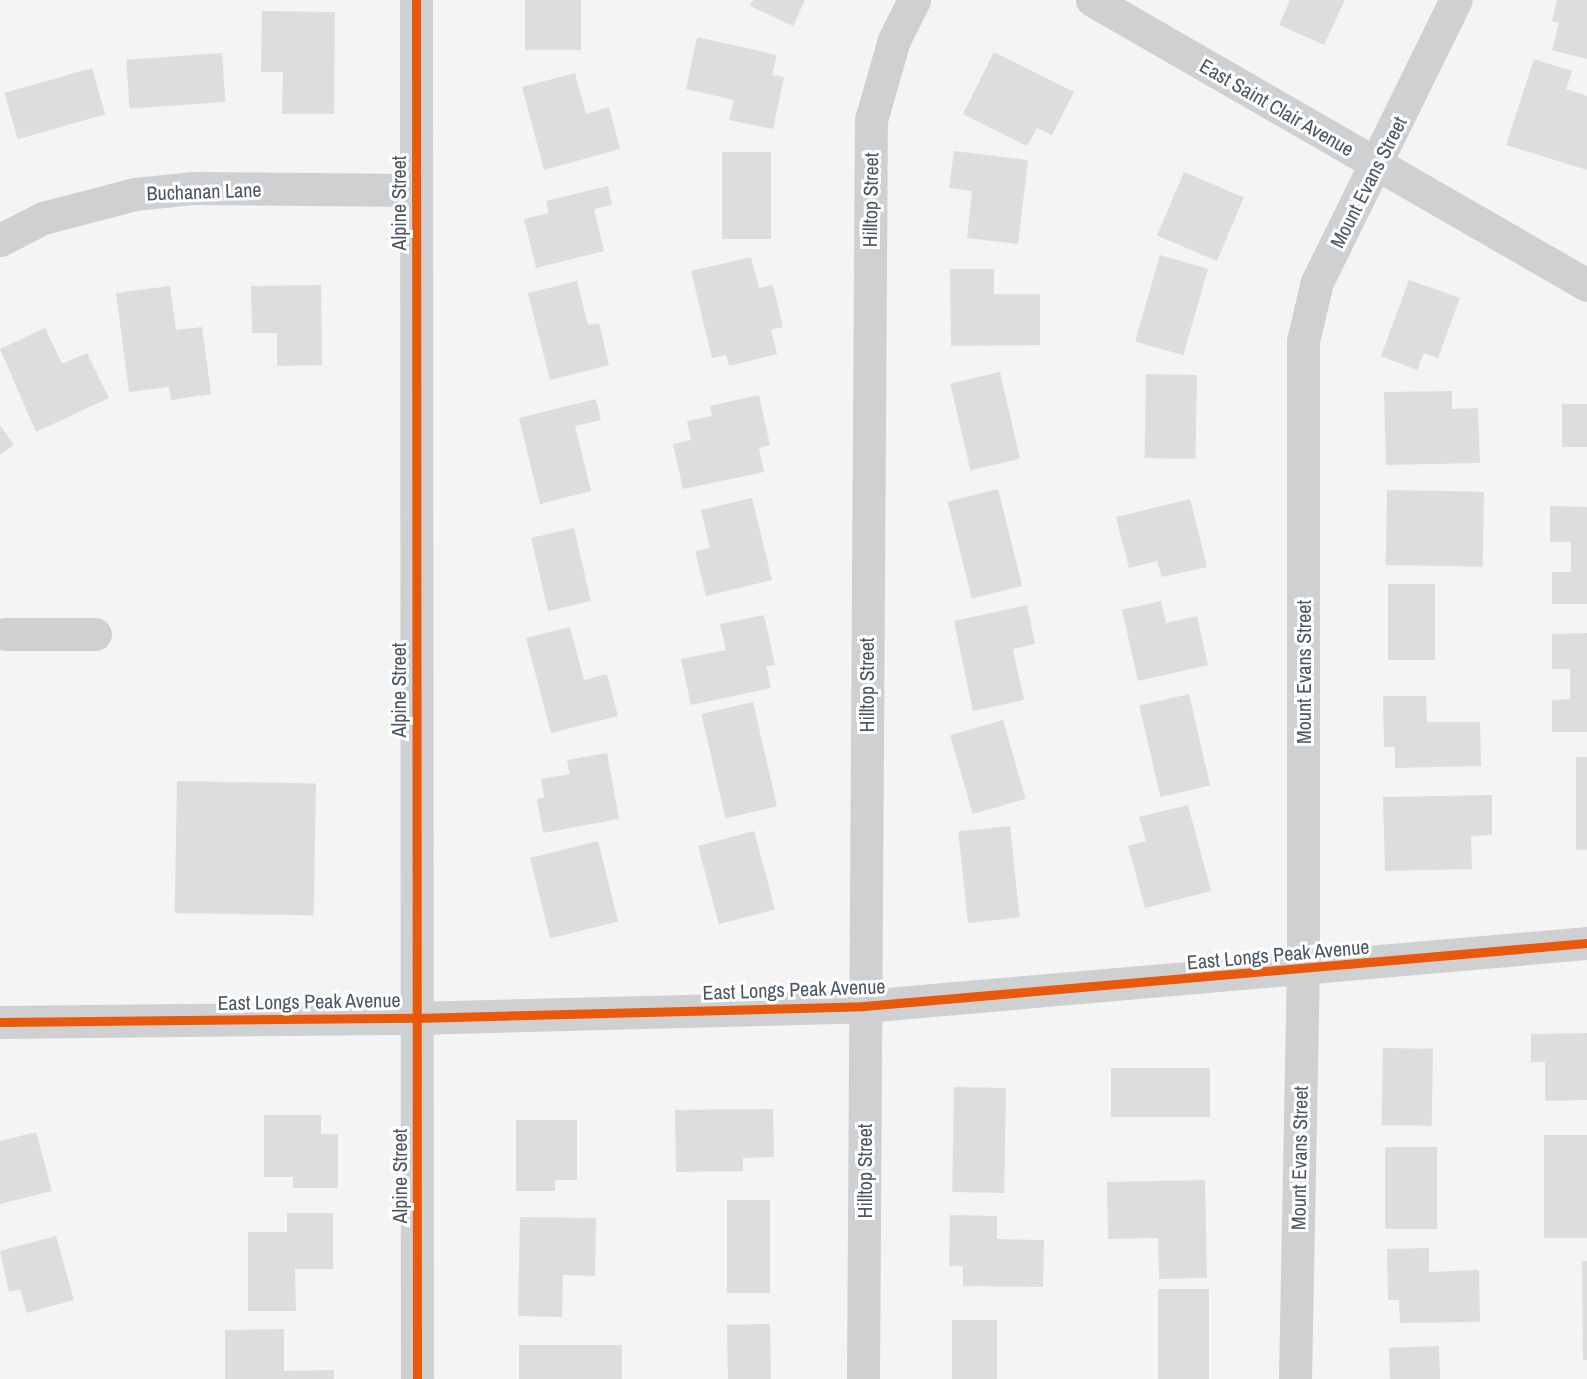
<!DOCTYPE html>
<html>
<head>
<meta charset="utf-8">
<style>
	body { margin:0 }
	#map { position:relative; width:1587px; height:1379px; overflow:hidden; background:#f4f4f4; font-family:"Archivo Narrow",sans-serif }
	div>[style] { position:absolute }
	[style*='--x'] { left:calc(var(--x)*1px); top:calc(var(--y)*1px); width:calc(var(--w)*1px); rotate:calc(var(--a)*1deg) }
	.building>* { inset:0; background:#ddddde; transform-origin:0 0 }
	.minor>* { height:33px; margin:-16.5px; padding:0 16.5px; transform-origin:16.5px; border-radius:16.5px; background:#ced0d2 }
	.cycleway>* { height:9px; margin:-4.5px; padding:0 4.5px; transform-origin:4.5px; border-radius:4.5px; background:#e8590c }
	span { translate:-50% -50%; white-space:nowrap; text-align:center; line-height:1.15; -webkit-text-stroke:6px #fff; paint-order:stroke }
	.street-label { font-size:20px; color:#4a5661 }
</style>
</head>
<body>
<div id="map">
	<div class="building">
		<i style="left:525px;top:0;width:56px;height:50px"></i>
		<i style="clip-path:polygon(753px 0,805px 0,793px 26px,750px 6px)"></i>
		<i style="clip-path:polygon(1290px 0,1345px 0,1324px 45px,1279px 25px)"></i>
		<i style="clip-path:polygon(1557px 0,1587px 0,1587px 59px,1552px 50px,1559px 23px,1552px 21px)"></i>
		<i style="clip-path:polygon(262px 11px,335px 12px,334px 114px,282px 114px,283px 72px,261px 72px)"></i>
		<i style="clip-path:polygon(697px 37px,777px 55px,772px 75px,784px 77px,773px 129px,729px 120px,734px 100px,686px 89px)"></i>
		<i style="clip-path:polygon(994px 52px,1074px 92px,1052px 135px,1037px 128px,1027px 146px,963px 114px)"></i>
		<i style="left:222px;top:53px;width:49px;height:96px;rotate:86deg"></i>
		<i style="clip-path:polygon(1534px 59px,1572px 71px,1566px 89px,1587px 96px,1587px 170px,1506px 145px)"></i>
		<i style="left:92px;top:68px;width:48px;height:91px;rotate:74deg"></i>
		<i style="clip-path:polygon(575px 73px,586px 114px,609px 107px,620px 149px,544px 170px,522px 87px)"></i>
		<i style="clip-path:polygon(954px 151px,1028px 160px,1018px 244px,967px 238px,972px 191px,949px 188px)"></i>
		<i style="left:722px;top:152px;width:49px;height:87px"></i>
		<i style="left:1184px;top:172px;width:65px;height:69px;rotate:23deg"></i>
		<i style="clip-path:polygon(608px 186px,612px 205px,594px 209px,604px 251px,536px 268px,524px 219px,549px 213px,546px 201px)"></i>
		<i style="left:1160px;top:255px;width:50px;height:90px;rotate:16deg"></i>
		<i style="clip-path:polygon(751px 257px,759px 288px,773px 285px,783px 327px,771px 330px,777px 354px,729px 366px,726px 355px,712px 358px,691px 271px)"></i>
		<i style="clip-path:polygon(950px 269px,994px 269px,994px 294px,1040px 294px,1040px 345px,951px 346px)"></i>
		<i style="clip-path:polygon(1409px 280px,1460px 298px,1438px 358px,1424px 353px,1417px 370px,1381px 356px)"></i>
		<i style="clip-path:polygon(577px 281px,588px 325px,599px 323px,609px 365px,550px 380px,528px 293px)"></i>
		<i style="clip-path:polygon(321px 285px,322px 365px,277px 366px,277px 333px,252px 333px,251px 286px)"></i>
		<i style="clip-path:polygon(170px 286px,176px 330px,202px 327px,211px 394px,171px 400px,169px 387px,129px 392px,116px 293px)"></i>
		<i style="clip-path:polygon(45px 328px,62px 364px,87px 353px,109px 398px,36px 432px,0 349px)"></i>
		<i style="left:1000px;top:372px;width:89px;height:51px;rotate:77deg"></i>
		<i style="left:1146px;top:374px;width:51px;height:84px;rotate:1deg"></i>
		<i style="clip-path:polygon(1452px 391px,1452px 409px,1478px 408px,1480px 463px,1386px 465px,1384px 392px)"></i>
		<i style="clip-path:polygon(759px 395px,770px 445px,759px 448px,764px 472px,683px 489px,673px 444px,691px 440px,687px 421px,712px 416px,710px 406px)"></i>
		<i style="clip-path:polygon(596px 399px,601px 420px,575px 426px,591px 491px,540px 504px,519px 418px)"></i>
		<i style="left:1562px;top:404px;width:25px;height:43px"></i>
		<i style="clip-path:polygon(0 425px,14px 445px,0 455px)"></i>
		<i style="left:998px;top:489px;width:100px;height:52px;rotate:76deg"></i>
		<i style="left:1387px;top:490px;width:97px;height:75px;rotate:1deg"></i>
		<i style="clip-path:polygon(752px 498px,772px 580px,706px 596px,695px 551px,710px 548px,701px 510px)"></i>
		<i style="clip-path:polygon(1190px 499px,1207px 567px,1162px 577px,1157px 561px,1129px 568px,1116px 517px)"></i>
		<i style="clip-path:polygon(1550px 506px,1587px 507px,1587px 604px,1552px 604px,1552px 572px,1571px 572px,1571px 542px,1550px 542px)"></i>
		<i style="left:574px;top:528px;width:75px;height:44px;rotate:77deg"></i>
		<i style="left:1388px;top:584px;width:47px;height:76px"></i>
		<i style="clip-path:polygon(1161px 601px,1166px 623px,1197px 616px,1208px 665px,1138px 681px,1122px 610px)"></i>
		<i style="clip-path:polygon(1027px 605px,1035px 644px,1013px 649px,1024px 700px,973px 711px,954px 621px)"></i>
		<i style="clip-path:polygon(764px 615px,775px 665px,766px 666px,771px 688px,691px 705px,681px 659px,726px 650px,720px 624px)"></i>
		<i style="clip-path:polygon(570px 627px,584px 680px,607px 674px,618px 716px,551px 733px,526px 638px)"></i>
		<i style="clip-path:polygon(1587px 633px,1587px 732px,1552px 732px,1552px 700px,1570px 699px,1570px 669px,1552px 669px,1552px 634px)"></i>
		<i style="left:1189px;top:694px;width:94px;height:51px;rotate:77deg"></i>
		<i style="clip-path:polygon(1383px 696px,1426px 696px,1427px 722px,1480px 722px,1481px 766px,1395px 768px,1395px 747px,1384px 747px)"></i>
		<i style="left:753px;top:702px;width:107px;height:53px;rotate:77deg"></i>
		<i style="left:1003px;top:720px;width:82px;height:55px;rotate:74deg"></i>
		<i style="clip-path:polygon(607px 753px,619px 819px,543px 833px,537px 799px,544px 797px,541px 779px,570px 774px,567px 760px)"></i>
		<i style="left:1576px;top:757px;width:11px;height:93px"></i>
		<i style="left:177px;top:781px;width:139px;height:132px;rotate:1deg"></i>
		<i style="clip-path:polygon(1492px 795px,1492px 835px,1471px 836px,1472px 869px,1385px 871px,1383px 797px)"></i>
		<i style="clip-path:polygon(1188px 805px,1211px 891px,1145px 908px,1128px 846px,1146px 841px,1139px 817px)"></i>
		<i style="left:1010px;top:826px;width:92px;height:52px;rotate:84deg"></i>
		<i style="left:754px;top:831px;width:81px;height:58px;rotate:75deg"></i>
		<i style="left:598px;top:841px;width:83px;height:70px;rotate:76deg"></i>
		<i style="clip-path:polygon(1587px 1033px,1587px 1100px,1545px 1101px,1545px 1062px,1531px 1062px,1531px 1034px)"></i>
		<i style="left:1383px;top:1048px;width:50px;height:77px;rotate:1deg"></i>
		<i style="left:1111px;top:1068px;width:99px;height:49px"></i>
		<i style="left:954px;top:1087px;width:52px;height:105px;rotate:1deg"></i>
		<i style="clip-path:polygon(773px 1109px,774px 1157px,743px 1158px,743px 1171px,676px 1172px,675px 1110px)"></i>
		<i style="clip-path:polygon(264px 1115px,321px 1115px,321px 1134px,338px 1134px,338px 1188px,293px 1188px,293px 1177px,264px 1177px)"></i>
		<i style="clip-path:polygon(516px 1120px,577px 1120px,577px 1180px,555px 1180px,555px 1191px,516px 1191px)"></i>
		<i style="clip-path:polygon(36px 1132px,52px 1191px,0 1204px,0 1141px)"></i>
		<i style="left:1544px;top:1135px;width:43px;height:103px"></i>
		<i style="left:1385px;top:1147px;width:52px;height:82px"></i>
		<i style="clip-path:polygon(1205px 1180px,1207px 1278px,1159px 1279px,1158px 1238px,1108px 1239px,1107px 1182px)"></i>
		<i style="left:727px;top:1200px;width:43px;height:93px"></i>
		<i style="clip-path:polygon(287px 1213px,333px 1213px,333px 1269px,295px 1269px,296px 1311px,248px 1311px,248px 1232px,287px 1232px)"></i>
		<i style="clip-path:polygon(950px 1215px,997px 1216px,997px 1239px,1044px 1240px,1043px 1287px,963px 1286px,963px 1266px,949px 1266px)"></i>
		<i style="clip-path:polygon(520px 1217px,596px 1218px,595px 1276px,563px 1275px,562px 1317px,518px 1316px)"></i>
		<i style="clip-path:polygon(56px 1236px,74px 1300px,27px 1313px,20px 1289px,9px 1292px,0 1251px)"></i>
		<i style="clip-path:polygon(1429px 1248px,1429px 1272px,1479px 1270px,1480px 1322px,1400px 1323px,1399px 1300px,1388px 1300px,1387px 1249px)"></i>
		<i style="clip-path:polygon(1582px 1261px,1587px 1261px,1587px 1360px,1583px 1360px)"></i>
		<i style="left:1158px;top:1289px;width:51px;height:90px"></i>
		<i style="left:952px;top:1320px;width:45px;height:59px"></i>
		<i style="left:770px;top:1324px;width:55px;height:43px;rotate:89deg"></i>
		<i style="clip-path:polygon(284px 1329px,284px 1371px,334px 1370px,334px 1379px,225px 1379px,225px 1330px)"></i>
		<i style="left:519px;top:1345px;width:103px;height:34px"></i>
		<i style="left:1439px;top:1346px;width:33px;height:50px;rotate:88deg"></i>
	</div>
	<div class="minor">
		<i style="--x:416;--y:0;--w:1379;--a:89.96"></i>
		<i style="--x:1092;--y:0;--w:571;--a:29.93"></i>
		<i style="--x:0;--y:240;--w:48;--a:-27.1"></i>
		<i style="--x:43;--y:218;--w:95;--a:-14.6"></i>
		<i style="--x:135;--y:194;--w:57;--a:-6"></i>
		<i style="--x:192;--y:188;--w:224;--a:0.5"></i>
		<i style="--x:5;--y:634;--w:90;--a:0"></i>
		<i style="--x:0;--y:1022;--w:416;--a:-0.6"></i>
		<i style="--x:416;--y:1018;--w:448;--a:-1.5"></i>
		<i style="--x:864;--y:1006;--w:726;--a:-4.98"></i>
		<i style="--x:863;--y:1379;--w:1259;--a:-89.64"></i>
		<i style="--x:871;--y:120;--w:83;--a:-74"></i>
		<i style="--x:894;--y:40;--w:45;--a:-63.4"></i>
		<i style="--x:1295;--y:1379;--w:408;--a:-88.9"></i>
		<i style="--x:1303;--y:971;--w:630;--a:-90"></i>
		<i style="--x:1303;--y:341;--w:61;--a:-76.7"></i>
		<i style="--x:1317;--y:282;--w:314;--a:-63.8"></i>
	</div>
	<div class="cycleway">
		<i style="--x:416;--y:0;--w:1379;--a:89.96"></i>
		<i style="--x:0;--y:1022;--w:416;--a:-0.6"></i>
		<i style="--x:416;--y:1018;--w:448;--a:-1.5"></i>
		<i style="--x:864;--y:1006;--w:726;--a:-4.98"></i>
	</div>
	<div class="street-label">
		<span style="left:1277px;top:107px;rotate:30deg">East Saint Clair Avenue</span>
		<span style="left:1368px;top:182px;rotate:-63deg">Mount Evans Street</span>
		<span style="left:204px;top:191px;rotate:-2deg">Buchanan Lane</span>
		<span style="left:870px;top:200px;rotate:-89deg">Hilltop Street</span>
		<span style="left:398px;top:203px;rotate:-90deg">Alpine Street</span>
		<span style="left:1303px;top:672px;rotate:-90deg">Mount Evans Street</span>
		<span style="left:866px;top:685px;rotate:-90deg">Hilltop Street</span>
		<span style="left:398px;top:690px;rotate:-90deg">Alpine Street</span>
		<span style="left:1278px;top:954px;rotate:-5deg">East Longs Peak Avenue</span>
		<span style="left:794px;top:989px;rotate:-2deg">East Longs Peak Avenue</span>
		<span style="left:309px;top:1001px;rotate:-1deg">East Longs Peak Avenue</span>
		<span style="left:1299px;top:1158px;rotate:-89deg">Mount Evans Street</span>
		<span style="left:864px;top:1171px;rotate:-90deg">Hilltop Street</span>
		<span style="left:399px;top:1176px;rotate:-90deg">Alpine Street</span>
	</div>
</div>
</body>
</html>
